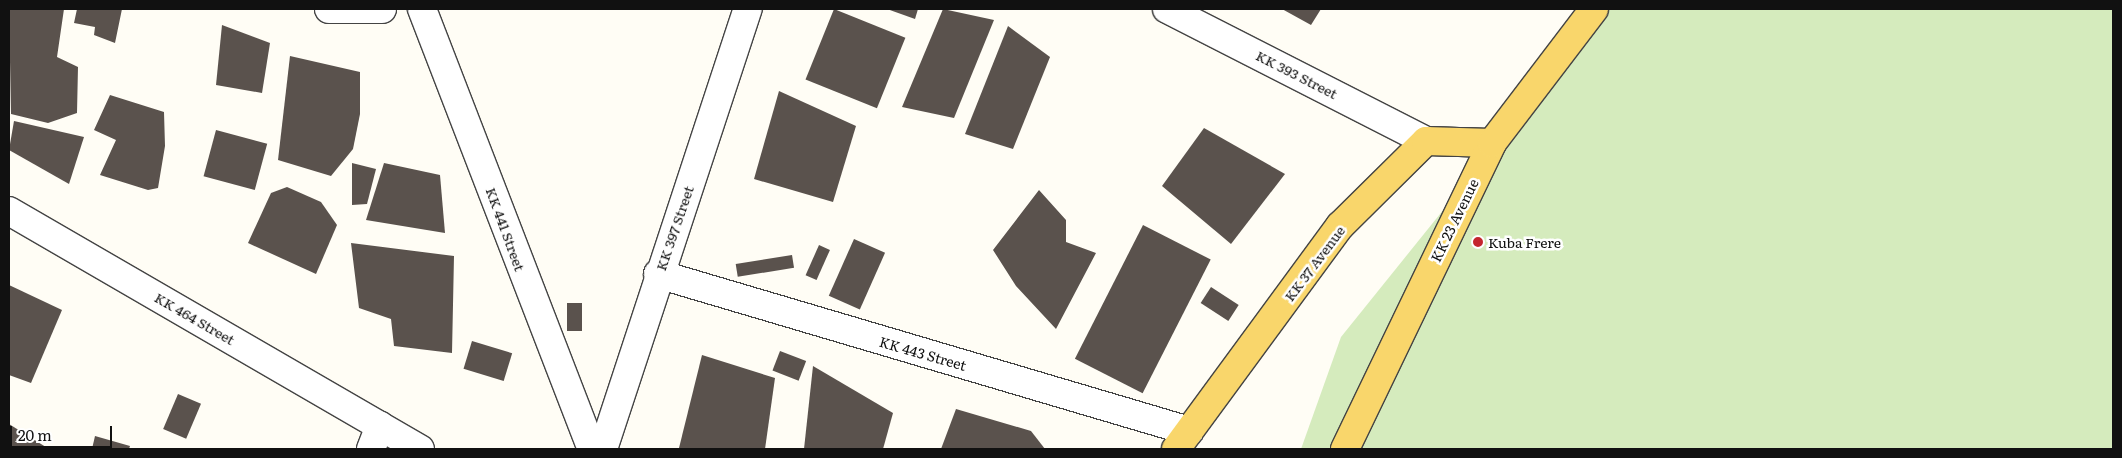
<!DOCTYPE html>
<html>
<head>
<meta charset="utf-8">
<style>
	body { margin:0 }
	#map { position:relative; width:2122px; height:458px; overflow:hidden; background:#fffdf5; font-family:Literata,serif }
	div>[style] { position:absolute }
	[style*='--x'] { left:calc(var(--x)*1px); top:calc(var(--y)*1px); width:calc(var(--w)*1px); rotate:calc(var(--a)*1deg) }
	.green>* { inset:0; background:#d5ebbd }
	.building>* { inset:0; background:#5a524d; transform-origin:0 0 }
	.roads { filter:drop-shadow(1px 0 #444) drop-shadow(-1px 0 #444) drop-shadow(0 1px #444) drop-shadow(0 -1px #444) }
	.minor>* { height:28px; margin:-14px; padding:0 14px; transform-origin:14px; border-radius:14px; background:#fff }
	.major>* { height:28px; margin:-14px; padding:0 14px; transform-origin:14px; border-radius:14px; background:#f9d66b }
	.dots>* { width:14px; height:14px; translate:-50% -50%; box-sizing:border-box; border:2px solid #fff; border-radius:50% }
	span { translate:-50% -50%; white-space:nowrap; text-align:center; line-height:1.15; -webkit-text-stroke:5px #fff; paint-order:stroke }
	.street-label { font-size:14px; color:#111 }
	.poi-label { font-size:14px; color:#111 }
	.left { translate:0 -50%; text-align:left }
	.frame { position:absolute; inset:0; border:10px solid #111; pointer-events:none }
	.scale { position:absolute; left:10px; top:426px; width:102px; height:22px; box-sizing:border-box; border:2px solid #111; border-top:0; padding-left:6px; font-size:15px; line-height:18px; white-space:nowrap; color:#111; -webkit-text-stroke:4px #fff; paint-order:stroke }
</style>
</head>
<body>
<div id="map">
	<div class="green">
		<i style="clip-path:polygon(1605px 9px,2113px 9px,2113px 449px,1301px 449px,1341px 337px)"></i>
	</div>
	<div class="building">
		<i style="clip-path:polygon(9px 9px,64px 9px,57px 57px,78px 67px,77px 113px,48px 123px,11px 114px)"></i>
		<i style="clip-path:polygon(77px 9px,122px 9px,115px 43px,94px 35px,95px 27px,74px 23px)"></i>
		<i style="left:834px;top:9px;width:77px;height:76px;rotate:22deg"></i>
		<i style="clip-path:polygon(887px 9px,918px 9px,915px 19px)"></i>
		<i style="clip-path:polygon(943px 9px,994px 20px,954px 118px,902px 107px)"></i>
		<i style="clip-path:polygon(1282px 9px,1321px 9px,1311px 25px)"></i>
		<i style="clip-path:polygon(222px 25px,270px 43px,262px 93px,216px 85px)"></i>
		<i style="clip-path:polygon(1008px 26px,1050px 57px,1013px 149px,965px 134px)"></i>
		<i style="clip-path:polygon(290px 56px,360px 72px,360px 114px,353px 149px,331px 176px,278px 160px)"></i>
		<i style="clip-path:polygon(779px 91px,856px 126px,833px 202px,754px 179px)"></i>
		<i style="clip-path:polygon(110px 95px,164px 112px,165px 146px,158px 188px,148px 190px,100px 175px,116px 140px,94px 130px)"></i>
		<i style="clip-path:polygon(14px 121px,84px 137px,69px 184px,9px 150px)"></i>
		<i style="clip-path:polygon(1204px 128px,1285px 174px,1231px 244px,1162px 186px)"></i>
		<i style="left:216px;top:130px;width:53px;height:48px;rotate:15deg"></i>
		<i style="clip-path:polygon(352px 163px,376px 169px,367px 204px,352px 205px)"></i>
		<i style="clip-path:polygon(384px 163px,440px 175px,445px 233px,366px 220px)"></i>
		<i style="clip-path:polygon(287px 187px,321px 202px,337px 225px,316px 274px,248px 243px,271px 193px)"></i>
		<i style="clip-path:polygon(1039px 190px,1066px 220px,1066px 242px,1096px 253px,1056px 329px,1016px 286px,993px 250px)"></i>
		<i style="left:1143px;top:225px;width:76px;height:150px;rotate:27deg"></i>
		<i style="left:854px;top:239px;width:34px;height:62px;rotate:24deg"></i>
		<i style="clip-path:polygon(351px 243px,454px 256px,452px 353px,394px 346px,391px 319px,359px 308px)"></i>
		<i style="left:819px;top:245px;width:12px;height:33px;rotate:24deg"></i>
		<i style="left:792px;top:255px;width:13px;height:57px;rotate:81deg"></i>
		<i style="clip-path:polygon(9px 285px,62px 310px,31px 383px,9px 375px)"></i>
		<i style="left:1211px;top:287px;width:33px;height:19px;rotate:33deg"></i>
		<i style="left:567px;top:303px;width:15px;height:28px"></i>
		<i style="left:472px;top:341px;width:42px;height:29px;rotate:17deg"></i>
		<i style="left:780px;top:351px;width:28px;height:21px;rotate:21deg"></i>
		<i style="clip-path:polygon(702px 355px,775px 378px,765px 449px,679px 448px)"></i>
		<i style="clip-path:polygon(813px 366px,893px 413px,883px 449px,804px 449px)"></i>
		<i style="left:178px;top:394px;width:25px;height:38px;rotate:23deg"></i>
		<i style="clip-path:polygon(956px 409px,1031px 431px,1045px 449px,941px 449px)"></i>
		<i style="clip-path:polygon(9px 424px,49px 449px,9px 449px)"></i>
		<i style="clip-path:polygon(95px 436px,130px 446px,129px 449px,92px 449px)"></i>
	</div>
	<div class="roads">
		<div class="minor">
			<i style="--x:329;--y:9;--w:53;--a:0"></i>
			<i style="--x:422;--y:9;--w:472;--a:68.9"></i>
			<i style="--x:1167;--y:9;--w:291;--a:27"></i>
			<i style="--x:9;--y:211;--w:475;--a:30.1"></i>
			<i style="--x:658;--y:274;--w:554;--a:16.47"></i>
			<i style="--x:371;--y:449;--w:25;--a:-69"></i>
			<i style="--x:603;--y:449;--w:463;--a:-71.8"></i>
		</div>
		<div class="major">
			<i style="--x:1176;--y:449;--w:277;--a:-53.7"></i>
			<i style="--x:1340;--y:226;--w:121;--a:-44.7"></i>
			<i style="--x:1426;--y:141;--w:66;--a:1.7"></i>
			<i style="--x:1345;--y:449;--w:339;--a:-64.3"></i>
			<i style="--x:1492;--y:143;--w:168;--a:-52.7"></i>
		</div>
	</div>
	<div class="dots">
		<i style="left:1478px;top:242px;background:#c4262e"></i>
	</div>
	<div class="street-label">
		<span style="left:1297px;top:74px;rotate:27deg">KK 393 Street</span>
		<span style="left:1454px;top:220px;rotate:-64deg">KK 23 Avenue</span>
		<span style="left:674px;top:228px;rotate:-71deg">KK 397 Street</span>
		<span style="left:506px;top:229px;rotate:70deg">KK 441 Street</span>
		<span style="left:1314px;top:263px;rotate:-53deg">KK 37 Avenue</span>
		<span style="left:195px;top:318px;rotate:30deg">KK 464 Street</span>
		<span style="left:923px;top:353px;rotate:16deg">KK 443 Street</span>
	</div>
	<div class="poi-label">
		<span class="left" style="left:1488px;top:242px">Kuba Frere</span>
	</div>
	<div class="frame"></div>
	<div class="scale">20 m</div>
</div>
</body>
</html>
